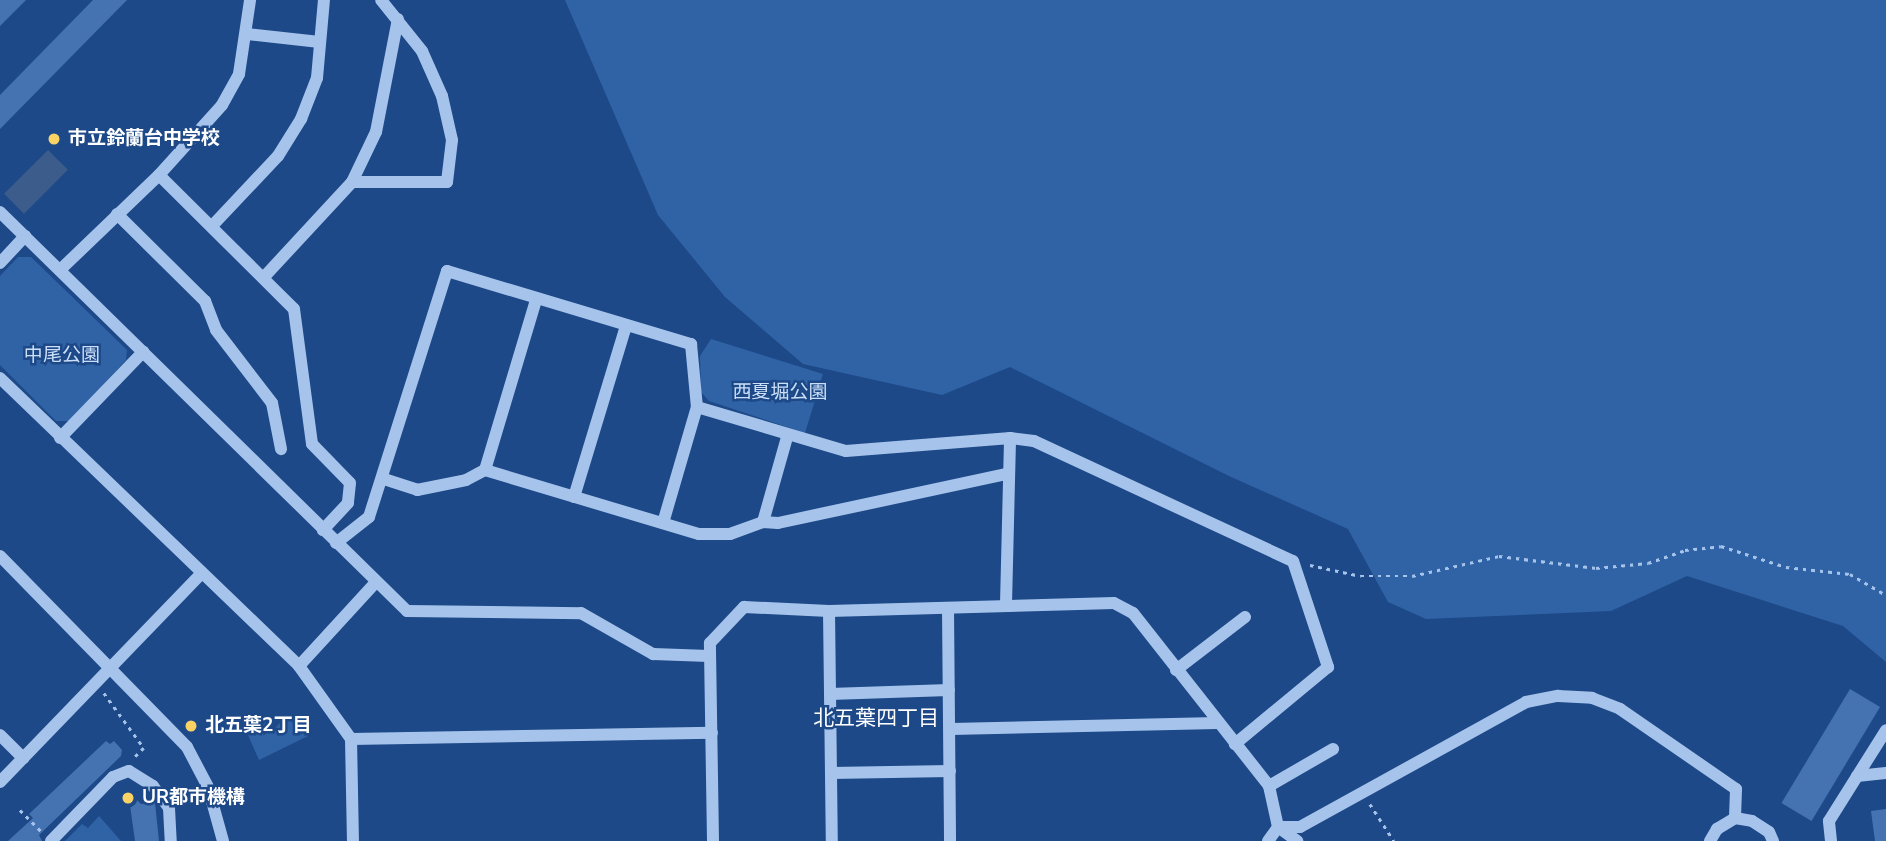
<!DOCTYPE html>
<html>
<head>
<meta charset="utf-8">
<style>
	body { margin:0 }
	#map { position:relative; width:1886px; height:841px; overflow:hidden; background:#1d4988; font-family:"Nunito Sans","Noto Sans JP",sans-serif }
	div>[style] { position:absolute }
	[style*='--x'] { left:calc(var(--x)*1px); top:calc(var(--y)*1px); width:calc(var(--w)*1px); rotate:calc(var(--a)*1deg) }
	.green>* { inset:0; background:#3063a6 }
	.water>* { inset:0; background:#3c5d8b; transform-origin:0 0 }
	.building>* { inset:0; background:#4573b1; transform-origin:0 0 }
	.path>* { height:2.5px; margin-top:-1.25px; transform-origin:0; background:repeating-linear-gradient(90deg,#a6c4eb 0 3.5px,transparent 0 8.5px) }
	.minor>* { height:12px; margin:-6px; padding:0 6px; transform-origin:6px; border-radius:6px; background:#a6c4eb }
	.dots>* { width:19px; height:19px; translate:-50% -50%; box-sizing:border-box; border:4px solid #1d4988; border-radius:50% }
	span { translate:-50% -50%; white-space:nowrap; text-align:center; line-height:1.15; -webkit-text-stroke:5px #1d4988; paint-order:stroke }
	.poi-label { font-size:19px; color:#fff; font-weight:700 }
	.left { translate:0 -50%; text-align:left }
	.park-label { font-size:19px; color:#cbdff8 }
	.neighbourhood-label { font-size:21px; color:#fff }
</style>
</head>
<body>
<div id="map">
	<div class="green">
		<i style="clip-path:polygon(565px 0,1886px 0,1886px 662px,1843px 626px,1687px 576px,1611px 611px,1426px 619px,1388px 602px,1348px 529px,1229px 476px,1010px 367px,942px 395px,803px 364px,725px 297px,658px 215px)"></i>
		<i style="clip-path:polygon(18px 257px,31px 257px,127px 350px,126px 360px,70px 421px,56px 421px,0 365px,0 276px)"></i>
		<i style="clip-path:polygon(711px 339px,823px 374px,805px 433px,709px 401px,701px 392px,700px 356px)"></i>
		<i style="clip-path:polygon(286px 717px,308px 736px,259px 760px,248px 735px,263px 720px,274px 729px)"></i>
		<i style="clip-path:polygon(99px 816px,121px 841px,65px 841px,82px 824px,88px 828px)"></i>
	</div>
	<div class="water">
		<i style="left:48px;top:150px;width:28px;height:62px;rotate:45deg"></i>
	</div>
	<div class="building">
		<i style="clip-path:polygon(0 0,26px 0,0 26px)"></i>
		<i style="clip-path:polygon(93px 0,127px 0,0 129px,0 95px)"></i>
		<i style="left:1850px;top:689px;width:35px;height:133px;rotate:31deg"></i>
		<i style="clip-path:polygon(106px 741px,110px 744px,114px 741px,122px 750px,121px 756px,39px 835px,42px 841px,8px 841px,33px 818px,29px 814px)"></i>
		<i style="clip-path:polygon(128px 791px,141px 804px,155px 803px,159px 841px,135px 841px)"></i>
		<i style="clip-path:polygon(1886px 809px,1886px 841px,1875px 841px,1871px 811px)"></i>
	</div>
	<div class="path">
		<i style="--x:1310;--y:565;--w:52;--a:12.2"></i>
		<i style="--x:1361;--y:576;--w:51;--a:0"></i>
		<i style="--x:1412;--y:576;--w:89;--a:-12.9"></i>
		<i style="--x:1499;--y:556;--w:98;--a:7.1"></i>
		<i style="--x:1596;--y:568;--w:52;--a:-5.5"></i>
		<i style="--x:1648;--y:563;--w:39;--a:-19"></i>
		<i style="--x:1685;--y:550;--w:36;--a:-6"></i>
		<i style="--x:1721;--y:546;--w:68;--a:17.9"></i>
		<i style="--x:1786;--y:567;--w:64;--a:6.2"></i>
		<i style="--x:1850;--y:574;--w:42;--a:30.3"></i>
		<i style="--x:104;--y:693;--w:68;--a:54"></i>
		<i style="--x:144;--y:748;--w:13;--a:135"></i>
		<i style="--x:1370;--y:804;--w:44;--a:57"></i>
		<i style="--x:20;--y:810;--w:30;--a:45"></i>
	</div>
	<div class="minor">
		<i style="--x:247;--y:34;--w:73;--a:6.3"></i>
		<i style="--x:159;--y:175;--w:190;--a:44.8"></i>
		<i style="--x:294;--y:309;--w:136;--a:82.4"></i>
		<i style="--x:312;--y:444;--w:54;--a:45.7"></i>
		<i style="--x:350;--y:483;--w:20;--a:96"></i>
		<i style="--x:348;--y:503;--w:37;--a:133"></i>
		<i style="--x:352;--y:182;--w:95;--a:0"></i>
		<i style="--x:447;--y:182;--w:42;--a:-83.2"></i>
		<i style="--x:452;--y:140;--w:45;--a:-102.8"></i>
		<i style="--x:442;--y:96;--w:49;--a:-114"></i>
		<i style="--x:422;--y:51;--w:65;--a:-128.8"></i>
		<i style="--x:0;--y:212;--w:570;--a:44.43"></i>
		<i style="--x:407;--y:611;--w:174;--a:0.7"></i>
		<i style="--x:581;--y:613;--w:83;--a:29.7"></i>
		<i style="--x:653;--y:654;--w:56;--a:2"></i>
		<i style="--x:117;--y:214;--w:124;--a:44.7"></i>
		<i style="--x:205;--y:301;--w:31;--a:69"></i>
		<i style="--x:216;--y:330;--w:92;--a:52.5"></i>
		<i style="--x:272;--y:403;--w:47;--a:78.9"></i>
		<i style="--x:212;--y:226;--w:96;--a:-46.7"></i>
		<i style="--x:278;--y:156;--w:44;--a:-58.1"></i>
		<i style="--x:301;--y:119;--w:44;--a:-68.7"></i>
		<i style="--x:317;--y:78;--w:78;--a:-84.9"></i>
		<i style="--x:0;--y:263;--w:37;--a:-47"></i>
		<i style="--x:60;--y:270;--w:137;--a:-43.8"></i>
		<i style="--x:159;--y:175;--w:94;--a:-48"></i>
		<i style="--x:222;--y:105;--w:35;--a:-61"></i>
		<i style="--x:239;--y:74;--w:75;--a:-81.5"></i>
		<i style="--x:265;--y:276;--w:128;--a:-47.2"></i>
		<i style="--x:352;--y:182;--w:55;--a:-64.4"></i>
		<i style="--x:376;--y:132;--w:115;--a:-79"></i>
		<i style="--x:0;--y:378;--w:415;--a:43.9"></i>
		<i style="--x:299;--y:666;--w:90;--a:54.5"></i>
		<i style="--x:351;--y:739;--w:102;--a:88.9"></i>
		<i style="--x:60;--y:438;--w:120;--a:-46"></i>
		<i style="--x:485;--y:470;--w:177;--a:-73.3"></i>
		<i style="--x:384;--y:479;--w:35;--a:18"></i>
		<i style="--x:417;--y:490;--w:50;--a:-11.5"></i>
		<i style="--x:466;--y:480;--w:21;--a:-28"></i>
		<i style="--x:485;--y:470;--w:223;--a:16.7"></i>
		<i style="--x:699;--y:534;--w:31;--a:0"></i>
		<i style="--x:730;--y:534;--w:35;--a:-20"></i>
		<i style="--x:763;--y:522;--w:88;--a:-74.2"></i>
		<i style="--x:574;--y:497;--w:179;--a:-73.1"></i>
		<i style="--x:763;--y:522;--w:15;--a:4"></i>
		<i style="--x:778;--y:523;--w:234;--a:-12.1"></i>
		<i style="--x:663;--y:523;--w:121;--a:-73.7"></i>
		<i style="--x:336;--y:543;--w:42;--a:-38.2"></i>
		<i style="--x:369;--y:517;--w:258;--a:-72.4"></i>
		<i style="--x:447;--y:271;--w:255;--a:16.7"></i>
		<i style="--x:691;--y:344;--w:63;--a:84.6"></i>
		<i style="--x:697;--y:407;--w:155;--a:16.5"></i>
		<i style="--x:846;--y:451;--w:165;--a:-4.5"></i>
		<i style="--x:1010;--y:438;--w:24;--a:7"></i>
		<i style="--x:1034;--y:441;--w:285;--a:24.9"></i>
		<i style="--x:1293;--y:561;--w:112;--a:71.7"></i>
		<i style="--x:1328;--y:667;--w:121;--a:140.4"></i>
		<i style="--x:0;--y:556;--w:267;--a:45.6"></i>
		<i style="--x:187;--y:747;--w:45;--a:62.3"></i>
		<i style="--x:208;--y:787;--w:56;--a:74.5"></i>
		<i style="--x:1006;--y:604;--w:166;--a:-88.6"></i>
		<i style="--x:948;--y:608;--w:233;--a:89.5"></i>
		<i style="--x:829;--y:611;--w:230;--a:89.3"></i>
		<i style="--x:299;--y:666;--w:113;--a:-47.5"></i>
		<i style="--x:1176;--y:670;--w:87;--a:-37.5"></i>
		<i style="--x:830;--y:694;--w:119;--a:-1.9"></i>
		<i style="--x:951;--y:729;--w:266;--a:-1.3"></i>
		<i style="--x:0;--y:735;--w:33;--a:45"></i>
		<i style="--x:351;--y:739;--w:361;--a:-1"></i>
		<i style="--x:831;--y:773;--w:119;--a:-1"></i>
		<i style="--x:1857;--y:776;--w:29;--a:-6"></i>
		<i style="--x:0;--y:782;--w:288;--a:-46"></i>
		<i style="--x:1269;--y:786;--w:74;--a:-30"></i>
		<i style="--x:51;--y:841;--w:89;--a:-45.9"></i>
		<i style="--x:113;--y:777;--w:17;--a:-21"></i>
		<i style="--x:129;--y:771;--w:28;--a:32"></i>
		<i style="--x:153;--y:786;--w:27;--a:54"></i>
		<i style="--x:169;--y:808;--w:33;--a:87"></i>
		<i style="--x:713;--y:841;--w:198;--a:-90.9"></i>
		<i style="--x:710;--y:643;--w:50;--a:-46.6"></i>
		<i style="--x:744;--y:607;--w:85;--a:2.7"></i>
		<i style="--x:829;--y:611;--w:285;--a:-1.6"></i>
		<i style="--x:1114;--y:603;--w:21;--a:28"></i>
		<i style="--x:1133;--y:613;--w:220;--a:51.8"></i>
		<i style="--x:1269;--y:786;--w:42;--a:77.6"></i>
		<i style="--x:1278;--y:827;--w:24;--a:36"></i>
		<i style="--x:1268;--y:841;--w:17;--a:-54"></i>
		<i style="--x:1278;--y:827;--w:22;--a:0"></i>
		<i style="--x:1300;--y:827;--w:258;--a:-28.9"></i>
		<i style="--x:1526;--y:702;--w:33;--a:-11"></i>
		<i style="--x:1558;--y:696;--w:34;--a:3"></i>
		<i style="--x:1592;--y:698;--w:30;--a:21"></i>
		<i style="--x:1620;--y:709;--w:141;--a:34.6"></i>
		<i style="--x:1736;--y:789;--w:29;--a:92"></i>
		<i style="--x:1710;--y:841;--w:14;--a:-60"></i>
		<i style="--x:1717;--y:829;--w:21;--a:-31"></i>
		<i style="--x:1735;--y:818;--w:17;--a:10"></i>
		<i style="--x:1752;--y:821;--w:20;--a:33"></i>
		<i style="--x:1769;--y:832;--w:10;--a:66"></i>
		<i style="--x:1831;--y:841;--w:20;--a:-96"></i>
		<i style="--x:1829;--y:821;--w:107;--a:-57.9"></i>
	</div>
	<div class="dots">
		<i style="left:54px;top:139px;background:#fbd365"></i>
		<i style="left:191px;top:726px;background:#fbd365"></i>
		<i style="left:128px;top:798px;background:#fbd365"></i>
	</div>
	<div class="poi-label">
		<span class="left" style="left:68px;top:139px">市立鈴蘭台中学校</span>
		<span class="left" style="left:205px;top:726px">北五葉2丁目</span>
		<span class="left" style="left:142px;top:798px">UR都市機構</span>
	</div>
	<div class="park-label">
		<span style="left:62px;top:356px">中尾公園</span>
		<span style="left:780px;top:393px">西夏堀公園</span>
	</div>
	<div class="neighbourhood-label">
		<span style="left:876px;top:718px">北五葉四丁目</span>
	</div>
</div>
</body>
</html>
